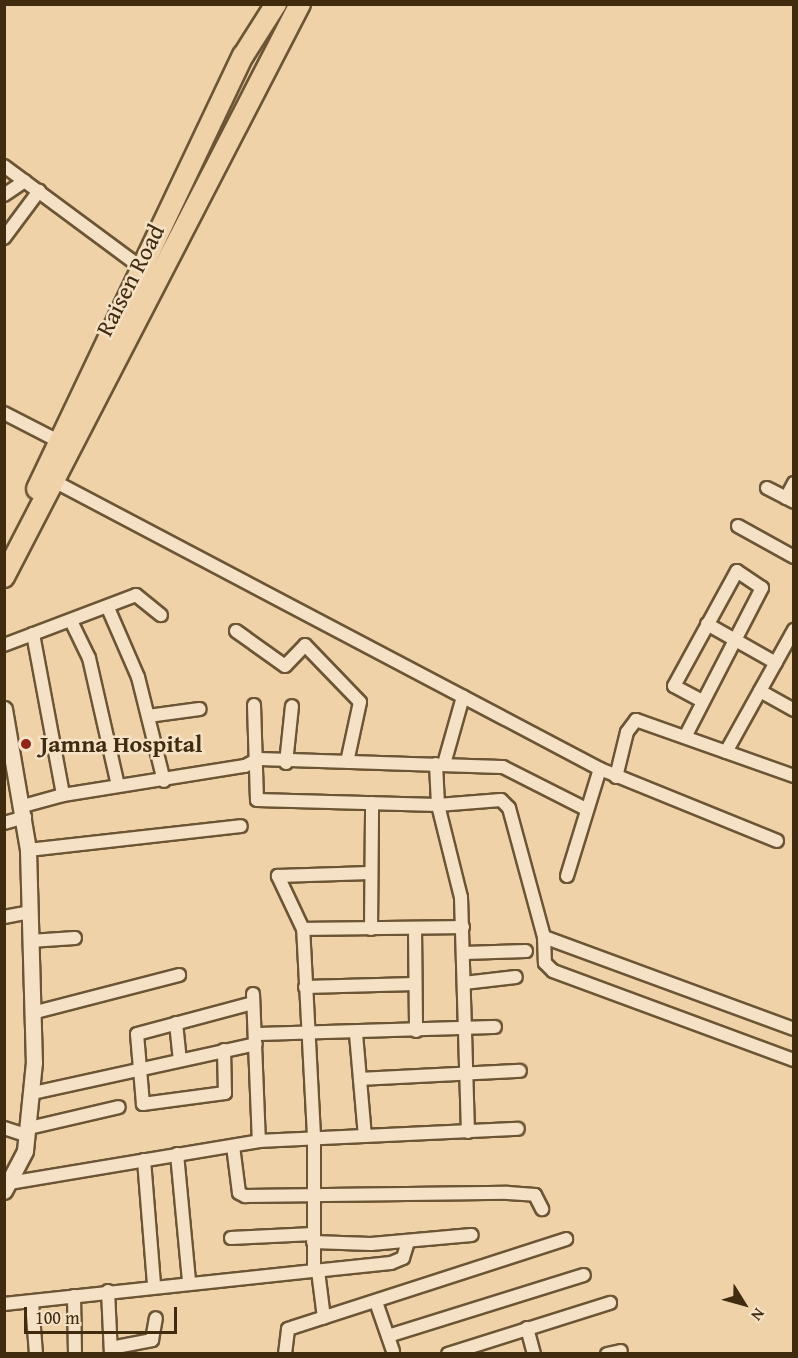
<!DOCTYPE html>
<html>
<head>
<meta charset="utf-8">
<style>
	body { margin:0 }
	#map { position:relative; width:798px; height:1358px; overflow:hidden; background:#efd2a8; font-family:"Gentium Book Plus",serif }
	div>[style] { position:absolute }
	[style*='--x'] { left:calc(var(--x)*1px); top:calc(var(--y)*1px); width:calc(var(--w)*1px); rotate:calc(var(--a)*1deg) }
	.roads { filter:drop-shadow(2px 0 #6c5535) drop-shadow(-2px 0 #6c5535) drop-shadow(0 2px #6c5535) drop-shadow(0 -2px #6c5535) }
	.minor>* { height:12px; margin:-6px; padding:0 6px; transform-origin:6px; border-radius:6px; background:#f5e2c6 }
	.tertiary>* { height:15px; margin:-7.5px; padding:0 7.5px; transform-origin:7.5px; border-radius:7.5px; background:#f5e2c6 }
	.primary>* { height:20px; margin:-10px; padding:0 10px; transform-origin:10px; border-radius:10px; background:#efd2a8 }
	.dots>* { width:16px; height:16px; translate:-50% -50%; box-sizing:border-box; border:3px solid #f5e2c6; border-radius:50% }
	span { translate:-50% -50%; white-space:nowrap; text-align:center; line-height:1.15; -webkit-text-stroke:5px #f5e2c6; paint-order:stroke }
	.street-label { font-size:24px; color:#402b0f }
	.poi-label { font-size:24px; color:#402b0f; font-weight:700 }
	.left { translate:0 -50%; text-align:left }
	.frame { position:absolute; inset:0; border:6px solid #402b0f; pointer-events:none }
	.north { position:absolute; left:714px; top:1274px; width:60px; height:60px; -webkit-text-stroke:4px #f5e2c6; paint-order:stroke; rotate:127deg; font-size:16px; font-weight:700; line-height:24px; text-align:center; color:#402b0f }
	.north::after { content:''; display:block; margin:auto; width:21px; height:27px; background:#402b0f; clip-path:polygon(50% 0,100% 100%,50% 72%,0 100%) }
	.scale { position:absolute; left:24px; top:1307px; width:153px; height:27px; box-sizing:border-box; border:3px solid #402b0f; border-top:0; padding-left:8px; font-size:18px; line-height:21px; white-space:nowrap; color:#402b0f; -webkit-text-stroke:4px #f5e2c6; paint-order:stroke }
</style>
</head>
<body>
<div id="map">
	<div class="roads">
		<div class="minor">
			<i style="--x:4;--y:166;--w:172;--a:36.5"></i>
			<i style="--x:4;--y:195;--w:25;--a:-34"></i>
			<i style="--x:4;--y:238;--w:59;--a:-53.3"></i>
			<i style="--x:4;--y:413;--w:68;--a:27.3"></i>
			<i style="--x:50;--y:479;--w:622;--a:27.8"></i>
			<i style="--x:600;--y:769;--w:191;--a:22.1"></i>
			<i style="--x:767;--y:488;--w:30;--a:27"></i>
			<i style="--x:786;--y:498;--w:17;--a:-62"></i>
			<i style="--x:738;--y:526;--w:64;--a:29"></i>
			<i style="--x:108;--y:608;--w:75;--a:66.5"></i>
			<i style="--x:138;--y:677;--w:107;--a:76"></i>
			<i style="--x:71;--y:621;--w:41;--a:64.1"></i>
			<i style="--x:89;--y:658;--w:131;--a:77.2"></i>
			<i style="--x:707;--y:624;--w:79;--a:29.5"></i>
			<i style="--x:236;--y:631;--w:60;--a:35.5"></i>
			<i style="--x:285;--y:666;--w:29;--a:-46"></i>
			<i style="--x:305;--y:645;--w:79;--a:46"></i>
			<i style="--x:360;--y:702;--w:61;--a:102.2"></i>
			<i style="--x:33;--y:634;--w:164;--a:79.4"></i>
			<i style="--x:4;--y:645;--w:141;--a:-20.7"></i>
			<i style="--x:136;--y:595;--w:32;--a:39"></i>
			<i style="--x:760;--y:691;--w:39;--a:29"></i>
			<i style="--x:254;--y:705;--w:95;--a:88.2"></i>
			<i style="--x:257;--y:800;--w:181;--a:1.6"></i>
			<i style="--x:438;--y:805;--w:63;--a:-4.5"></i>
			<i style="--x:501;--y:800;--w:11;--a:45"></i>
			<i style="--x:509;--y:808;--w:134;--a:74.8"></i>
			<i style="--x:544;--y:937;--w:26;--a:88"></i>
			<i style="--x:545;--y:963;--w:11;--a:45"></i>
			<i style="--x:553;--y:971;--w:257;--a:20.3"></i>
			<i style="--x:148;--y:716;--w:52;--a:-7.7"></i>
			<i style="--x:685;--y:737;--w:168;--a:-62.7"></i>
			<i style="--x:762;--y:588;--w:30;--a:-146"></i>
			<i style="--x:737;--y:571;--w:131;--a:118.7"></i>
			<i style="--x:674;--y:686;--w:30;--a:28"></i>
			<i style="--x:726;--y:752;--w:140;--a:-60.9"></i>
			<i style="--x:286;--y:763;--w:57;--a:-84"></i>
			<i style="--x:436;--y:764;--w:41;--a:87.2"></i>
			<i style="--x:438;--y:805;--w:95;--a:76"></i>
			<i style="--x:461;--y:897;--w:235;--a:88.3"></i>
			<i style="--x:444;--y:764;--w:70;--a:-74.2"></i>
			<i style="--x:616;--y:777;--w:46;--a:-76.3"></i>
			<i style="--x:627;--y:732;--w:15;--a:-53"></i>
			<i style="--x:636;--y:720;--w:168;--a:19.5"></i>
			<i style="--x:23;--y:806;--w:41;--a:-15.4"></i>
			<i style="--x:63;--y:795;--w:184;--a:-9.1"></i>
			<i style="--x:245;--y:766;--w:15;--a:-28"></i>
			<i style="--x:258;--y:759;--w:245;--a:1.9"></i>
			<i style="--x:503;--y:767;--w:91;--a:26.8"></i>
			<i style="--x:4;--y:823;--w:22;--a:-16"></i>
			<i style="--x:28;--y:850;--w:214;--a:-6.4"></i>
			<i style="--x:567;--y:876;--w:112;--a:-72.9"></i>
			<i style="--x:4;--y:917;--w:26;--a:-11"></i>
			<i style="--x:303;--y:929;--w:59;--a:-115.3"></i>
			<i style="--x:278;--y:876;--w:92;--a:-1.9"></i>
			<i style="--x:371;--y:929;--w:126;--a:-89.5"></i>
			<i style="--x:415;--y:929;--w:102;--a:89.4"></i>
			<i style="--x:544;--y:937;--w:266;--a:20.2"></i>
			<i style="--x:30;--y:941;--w:45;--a:-3.8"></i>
			<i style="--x:464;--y:953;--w:62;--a:-1.8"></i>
			<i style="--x:464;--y:983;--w:52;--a:-6.6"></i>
			<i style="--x:305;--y:987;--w:110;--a:-1.6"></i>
			<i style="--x:253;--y:994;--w:147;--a:87.7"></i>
			<i style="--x:32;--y:1013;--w:152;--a:-14.5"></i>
			<i style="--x:176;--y:1023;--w:36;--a:84"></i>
			<i style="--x:256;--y:1034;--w:239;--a:-1.7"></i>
			<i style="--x:356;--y:1034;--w:102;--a:85"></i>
			<i style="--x:224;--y:1050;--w:43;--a:88.7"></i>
			<i style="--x:225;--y:1093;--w:83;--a:172.4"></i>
			<i style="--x:143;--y:1104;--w:70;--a:-94.9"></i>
			<i style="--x:137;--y:1034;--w:120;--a:-15"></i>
			<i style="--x:360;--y:1079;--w:160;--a:-2.9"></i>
			<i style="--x:33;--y:1093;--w:228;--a:-12.4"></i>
			<i style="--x:4;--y:1128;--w:25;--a:18"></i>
			<i style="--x:29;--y:1128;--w:92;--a:-13.1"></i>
			<i style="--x:233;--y:1146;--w:47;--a:82.7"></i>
			<i style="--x:239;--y:1193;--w:7;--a:27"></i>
			<i style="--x:245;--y:1196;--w:263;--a:-0.7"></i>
			<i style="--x:508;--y:1193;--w:27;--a:4"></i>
			<i style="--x:535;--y:1195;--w:16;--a:63"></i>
			<i style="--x:177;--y:1154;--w:129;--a:84.6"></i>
			<i style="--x:144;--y:1160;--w:125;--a:85.4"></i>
			<i style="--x:9;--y:1183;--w:254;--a:-9.5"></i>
			<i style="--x:259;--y:1141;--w:259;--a:-2.7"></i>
			<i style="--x:231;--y:1238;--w:82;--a:-2.8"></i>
			<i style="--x:313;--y:1242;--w:58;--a:2"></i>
			<i style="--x:371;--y:1244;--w:101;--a:-5.1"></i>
			<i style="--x:314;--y:1271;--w:77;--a:-5.9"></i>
			<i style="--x:391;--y:1263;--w:13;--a:-23"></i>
			<i style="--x:403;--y:1258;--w:17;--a:-73"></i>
			<i style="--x:318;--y:1271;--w:47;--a:82.7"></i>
			<i style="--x:108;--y:1291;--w:63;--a:87.3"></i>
			<i style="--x:74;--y:1296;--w:58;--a:89"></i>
			<i style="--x:32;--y:1302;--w:52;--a:85.6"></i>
			<i style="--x:376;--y:1302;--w:52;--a:70.9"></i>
			<i style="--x:4;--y:1304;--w:312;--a:-6.1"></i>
			<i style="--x:314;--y:1271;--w:135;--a:-90"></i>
			<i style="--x:314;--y:1136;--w:207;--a:-93"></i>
			<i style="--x:303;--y:929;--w:160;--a:-0.7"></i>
			<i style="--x:527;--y:1328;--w:27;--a:75"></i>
			<i style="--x:388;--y:1336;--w:205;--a:-17.3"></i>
			<i style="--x:111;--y:1348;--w:42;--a:-11"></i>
			<i style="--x:152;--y:1340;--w:22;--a:-80"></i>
			<i style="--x:285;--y:1354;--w:25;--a:-83"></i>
			<i style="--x:288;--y:1329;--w:6;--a:-18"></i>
			<i style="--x:294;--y:1327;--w:286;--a:-17.9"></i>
			<i style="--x:448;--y:1354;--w:170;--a:-17.5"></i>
			<i style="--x:607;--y:1354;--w:14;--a:-12"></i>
		</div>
		<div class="tertiary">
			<i style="--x:4;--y:709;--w:143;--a:80.3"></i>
			<i style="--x:28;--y:850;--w:212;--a:88.4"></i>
			<i style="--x:34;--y:1062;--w:89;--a:95.8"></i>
			<i style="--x:25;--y:1151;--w:45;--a:117.7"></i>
		</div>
		<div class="primary">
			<i style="--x:37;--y:489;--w:480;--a:-64.6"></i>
			<i style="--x:243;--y:56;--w:62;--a:-57.6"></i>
			<i style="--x:4;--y:577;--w:645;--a:-62.68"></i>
		</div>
	</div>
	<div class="dots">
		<i style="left:26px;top:744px;background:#8f2418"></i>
	</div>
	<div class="street-label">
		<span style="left:130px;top:280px;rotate:-63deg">Raisen Road</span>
	</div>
	<div class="poi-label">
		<span class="left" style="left:40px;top:744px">Jamna Hospital</span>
	</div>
	<div class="frame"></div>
	<div class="north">N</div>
	<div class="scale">100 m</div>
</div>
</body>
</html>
